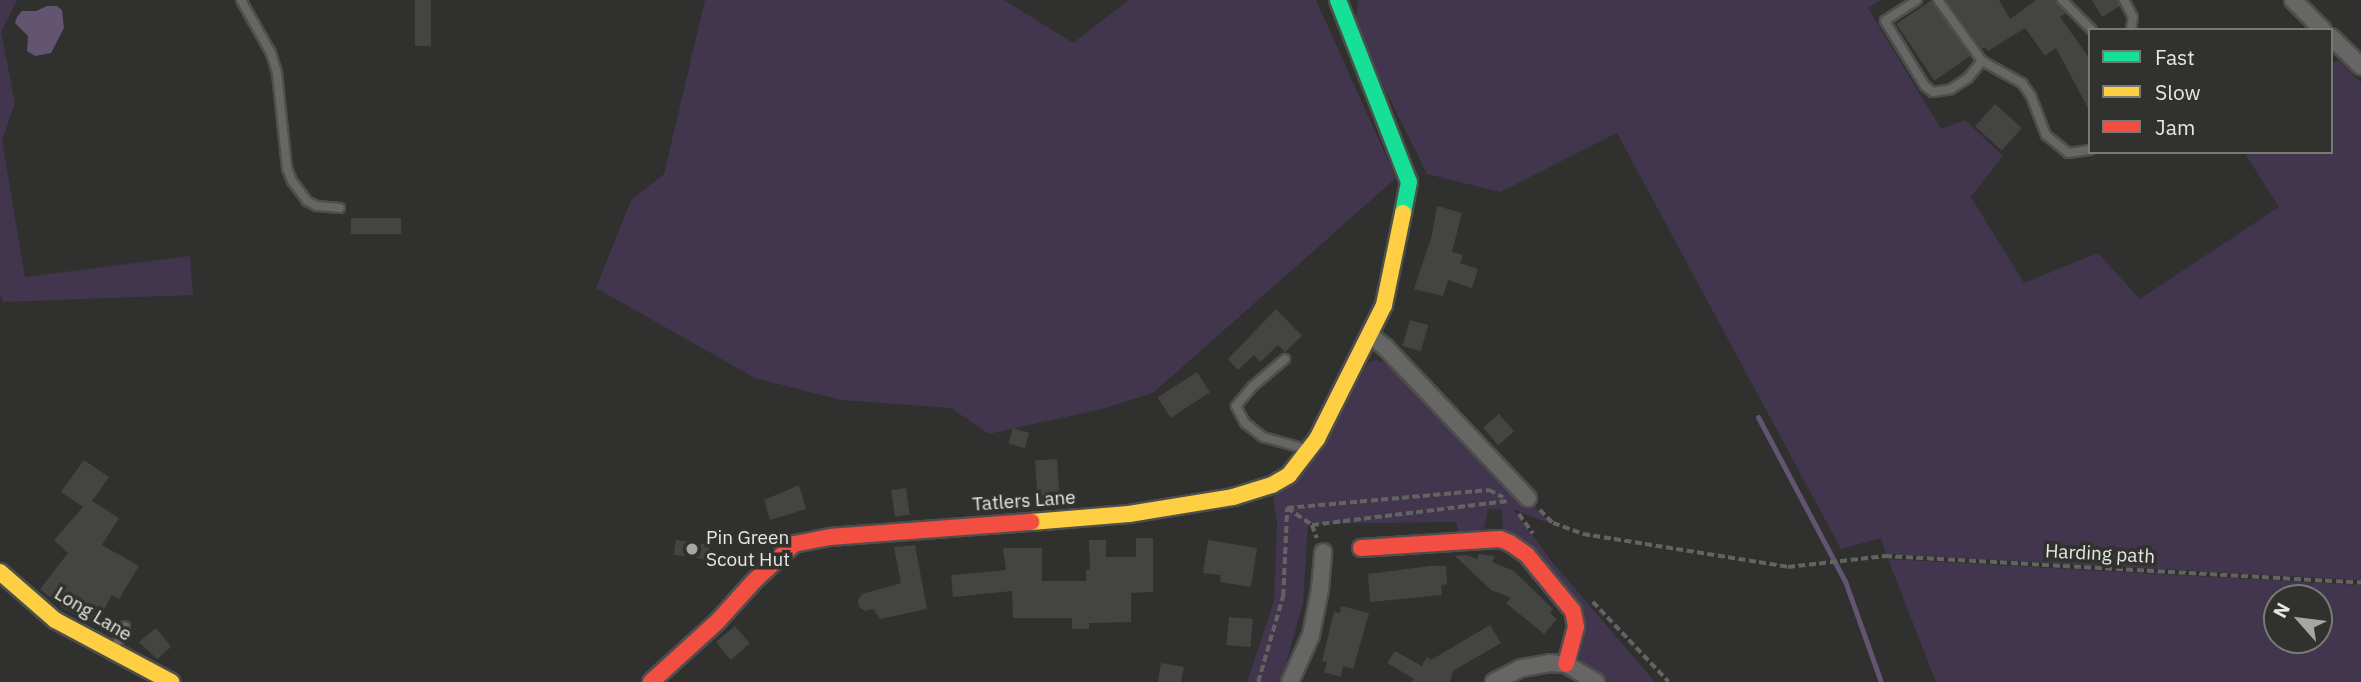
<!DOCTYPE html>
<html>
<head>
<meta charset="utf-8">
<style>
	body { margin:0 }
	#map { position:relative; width:2361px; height:682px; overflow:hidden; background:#30302e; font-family:"IBM Plex Sans",sans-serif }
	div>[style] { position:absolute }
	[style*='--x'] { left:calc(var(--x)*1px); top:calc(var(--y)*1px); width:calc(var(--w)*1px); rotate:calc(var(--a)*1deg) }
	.green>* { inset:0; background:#41364d }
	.water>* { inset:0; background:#635472 }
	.stream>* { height:5px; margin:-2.5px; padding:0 2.5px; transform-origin:2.5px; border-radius:2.5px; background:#635472 }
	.building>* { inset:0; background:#444443; transform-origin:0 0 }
	.path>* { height:3.5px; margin-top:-1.75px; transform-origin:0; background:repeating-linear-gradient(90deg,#636362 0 7px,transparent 0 10.5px) }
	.roads { filter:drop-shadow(2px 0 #4e4e4c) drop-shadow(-2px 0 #4e4e4c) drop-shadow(0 2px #4e4e4c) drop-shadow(0 -2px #4e4e4c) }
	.lane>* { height:8px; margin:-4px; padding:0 4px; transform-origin:4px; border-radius:4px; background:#666664 }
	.street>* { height:16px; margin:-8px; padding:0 8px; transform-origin:8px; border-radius:8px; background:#666664 }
	.fast>* { height:16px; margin:-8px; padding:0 8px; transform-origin:8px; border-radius:8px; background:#16e098 }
	.slow>* { height:16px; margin:-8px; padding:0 8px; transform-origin:8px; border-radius:8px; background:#ffcf43 }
	.jam>* { height:16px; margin:-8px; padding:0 8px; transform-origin:8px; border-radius:8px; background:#f24e42 }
	.dots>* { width:19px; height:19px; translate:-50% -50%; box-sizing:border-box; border:4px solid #31312d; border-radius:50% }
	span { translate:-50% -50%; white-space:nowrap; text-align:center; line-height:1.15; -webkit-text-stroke:7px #31312d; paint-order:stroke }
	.street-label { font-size:19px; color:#e6e6e3 }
	.poi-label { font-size:19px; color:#e6e6e3 }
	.left { translate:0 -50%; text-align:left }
	.legend { position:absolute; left:2088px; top:28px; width:245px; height:126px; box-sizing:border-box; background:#31312d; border:2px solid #797976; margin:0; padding:9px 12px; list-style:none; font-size:21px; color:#e6e6e3 }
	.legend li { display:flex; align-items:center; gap:14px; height:35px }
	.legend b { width:35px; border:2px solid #797976 }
	.north { position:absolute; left:2263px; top:584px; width:70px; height:70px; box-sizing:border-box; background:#31312d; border:2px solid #797976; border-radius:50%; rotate:298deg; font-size:19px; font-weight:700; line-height:28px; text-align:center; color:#e6e6e3 }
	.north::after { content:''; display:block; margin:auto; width:24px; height:32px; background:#a6a6a4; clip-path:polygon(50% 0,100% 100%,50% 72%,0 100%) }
</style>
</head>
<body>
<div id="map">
	<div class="green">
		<i style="clip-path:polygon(0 0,17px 0,1px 32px,15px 103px,2px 141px,25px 277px,190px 256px,193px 295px,3px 302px,0 293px)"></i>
		<i style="clip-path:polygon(705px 0,1004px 0,1073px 43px,1129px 0,1316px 0,1396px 178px,1153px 393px,1102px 409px,989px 434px,951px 408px,841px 400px,755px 378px,596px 288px,631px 200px,664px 174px)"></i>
		<i style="clip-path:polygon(1358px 0,1881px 0,1868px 8px,1941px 129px,1965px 120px,2003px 156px,1971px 197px,2024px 283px,2098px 253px,2140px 299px,2279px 207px,2244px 152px,2331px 152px,2331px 65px,2338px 60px,2361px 83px,2361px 580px,1886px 554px,1881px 538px,1841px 549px,1617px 133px,1500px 192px,1427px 174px,1364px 47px,1356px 20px)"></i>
		<i style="clip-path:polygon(1377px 360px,1385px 363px,1553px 525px,1513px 509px,1553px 563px,1655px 682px,1607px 682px,1584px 665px,1579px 657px,1583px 636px,1503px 528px,1501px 509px,1488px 509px,1484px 529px,1459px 536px,1456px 522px,1308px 524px,1303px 603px,1284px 671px,1279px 682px,1247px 682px,1274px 601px,1277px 523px,1273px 497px,1292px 485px,1336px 420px,1368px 363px)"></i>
		<i style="clip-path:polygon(evenodd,1888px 559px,2361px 585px,2361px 682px,1936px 682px,1888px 559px,2277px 598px,2319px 598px,2319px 640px,2277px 640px,2277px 598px)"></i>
	</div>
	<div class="water">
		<i style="clip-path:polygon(47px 6px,57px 6px,62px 10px,64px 28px,51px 53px,35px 56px,27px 51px,28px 36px,15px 23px,17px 17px,22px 11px,36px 11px)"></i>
	</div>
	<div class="stream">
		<i style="--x:1758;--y:417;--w:186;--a:62.1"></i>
		<i style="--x:1845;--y:581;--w:107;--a:70.4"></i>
	</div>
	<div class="building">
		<i style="left:415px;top:0;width:16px;height:46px"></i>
		<i style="left:1932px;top:0;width:68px;height:43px;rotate:56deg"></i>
		<i style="clip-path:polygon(1946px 0,1999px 0,2010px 19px,2036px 0,2056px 0,2066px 13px,2060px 17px,2090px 59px,2090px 112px,2056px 48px,2045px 56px,2025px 28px,1988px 51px,1985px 47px,1982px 49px)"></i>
		<i style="clip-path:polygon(2092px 0,2118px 0,2120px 6px,2102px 17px)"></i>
		<i style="left:1995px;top:104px;width:36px;height:30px;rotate:42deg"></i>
		<i style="clip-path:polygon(1437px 206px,1462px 213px,1452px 252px,1463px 255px,1460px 263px,1478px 269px,1472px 288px,1448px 280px,1443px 296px,1414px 289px,1432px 235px)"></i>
		<i style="left:351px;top:218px;width:50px;height:16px"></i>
		<i style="clip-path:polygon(1276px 309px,1302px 336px,1285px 352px,1278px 345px,1260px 362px,1254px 355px,1238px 370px,1228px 359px)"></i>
		<i style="left:1410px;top:320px;width:19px;height:27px;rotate:16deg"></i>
		<i style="left:1197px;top:372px;width:24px;height:47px;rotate:57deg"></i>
		<i style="left:1499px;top:414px;width:23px;height:21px;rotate:49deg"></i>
		<i style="left:1013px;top:428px;width:17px;height:16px;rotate:17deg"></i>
		<i style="left:1057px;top:459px;width:46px;height:22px;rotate:86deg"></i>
		<i style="clip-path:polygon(84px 460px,109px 477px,92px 501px,119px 518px,102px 545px,139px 566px,119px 599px,112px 595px,95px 626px,63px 608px,40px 589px,68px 553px,54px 540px,83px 507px,61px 492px)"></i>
		<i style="clip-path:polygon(799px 485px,806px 509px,770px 520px,764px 500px)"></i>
		<i style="left:906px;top:488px;width:27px;height:15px;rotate:82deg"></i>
		<i style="clip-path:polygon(1136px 538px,1153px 538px,1153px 592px,1131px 593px,1131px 622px,1089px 623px,1089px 629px,1072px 629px,1072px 618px,1013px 618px,1012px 591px,953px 597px,951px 575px,1006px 570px,1003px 548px,1042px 548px,1042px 581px,1086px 581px,1086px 570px,1090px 570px,1089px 540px,1106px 540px,1106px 557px,1136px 557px)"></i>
		<i style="left:676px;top:540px;width:34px;height:15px;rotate:8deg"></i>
		<i style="clip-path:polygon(1208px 540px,1257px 548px,1251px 587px,1220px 582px,1221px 575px,1203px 573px)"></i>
		<i style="clip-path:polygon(915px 545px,927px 609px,880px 619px,874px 609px,865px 611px,859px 607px,858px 600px,862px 594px,901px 583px,894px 547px)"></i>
		<i style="clip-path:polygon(1479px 554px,1495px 556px,1492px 562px,1514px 571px,1553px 609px,1550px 613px,1557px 619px,1544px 634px,1506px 603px,1511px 598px,1491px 590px,1455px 556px,1467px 555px,1477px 559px)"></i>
		<i style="clip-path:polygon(1430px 566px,1446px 566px,1447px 584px,1441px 585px,1442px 595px,1370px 602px,1368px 574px)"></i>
		<i style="clip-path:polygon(1341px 606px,1369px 613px,1353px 669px,1343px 666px,1341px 677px,1324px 672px,1327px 662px,1322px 661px,1334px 612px,1340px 613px)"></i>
		<i style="left:1229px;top:617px;width:24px;height:28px;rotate:5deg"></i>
		<i style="clip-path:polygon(1490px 625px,1501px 643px,1453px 671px,1450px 682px,1412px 682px,1414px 679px,1387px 663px,1395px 651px,1422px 666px,1427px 657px,1431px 660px)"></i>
		<i style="left:735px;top:626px;width:23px;height:25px;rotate:50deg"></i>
		<i style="clip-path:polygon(156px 628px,171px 647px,157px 659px,139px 642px)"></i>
		<i style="clip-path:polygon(1161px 663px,1184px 667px,1181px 682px,1158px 682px)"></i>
	</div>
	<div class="path">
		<i style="--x:1287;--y:508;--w:30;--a:34"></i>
		<i style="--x:1312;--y:525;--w:14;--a:69"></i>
		<i style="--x:1540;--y:510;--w:18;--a:45"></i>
		<i style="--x:1553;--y:523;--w:32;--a:20"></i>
		<i style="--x:1583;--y:534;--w:208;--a:9.1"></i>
		<i style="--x:1788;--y:567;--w:98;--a:-6.5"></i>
		<i style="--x:1885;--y:556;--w:477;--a:3.2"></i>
		<i style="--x:1519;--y:514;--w:24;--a:54"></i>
		<i style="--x:1312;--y:525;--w:197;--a:-7"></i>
		<i style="--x:1593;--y:602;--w:110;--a:46.5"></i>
		<i style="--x:1258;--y:682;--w:90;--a:-73.8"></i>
		<i style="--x:1283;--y:596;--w:88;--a:-87.4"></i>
		<i style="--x:1287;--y:508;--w:203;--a:-5.1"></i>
		<i style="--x:1489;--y:490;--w:16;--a:27"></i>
	</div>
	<div class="roads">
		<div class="lane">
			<i style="--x:241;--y:0;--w:61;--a:60.5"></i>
			<i style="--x:271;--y:53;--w:21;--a:73"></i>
			<i style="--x:277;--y:73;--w:96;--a:84"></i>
			<i style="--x:287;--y:168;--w:14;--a:69"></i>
			<i style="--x:292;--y:181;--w:25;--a:53"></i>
			<i style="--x:307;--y:201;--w:11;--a:27"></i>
			<i style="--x:317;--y:206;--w:23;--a:5"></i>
			<i style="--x:1917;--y:0;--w:38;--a:147"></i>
			<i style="--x:1885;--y:21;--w:76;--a:58.4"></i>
			<i style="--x:1925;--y:86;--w:10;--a:37"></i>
			<i style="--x:1933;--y:92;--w:18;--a:-9"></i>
			<i style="--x:1951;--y:89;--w:20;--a:-33"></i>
			<i style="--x:1968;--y:78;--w:22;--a:-51"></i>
			<i style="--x:1938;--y:0;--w:75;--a:54.2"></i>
			<i style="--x:1982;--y:61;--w:46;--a:28.8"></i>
			<i style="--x:2022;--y:83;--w:16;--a:55"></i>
			<i style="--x:2031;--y:96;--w:42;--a:69"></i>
			<i style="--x:2046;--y:135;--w:28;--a:39"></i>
			<i style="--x:2068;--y:153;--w:22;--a:-8"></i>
			<i style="--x:2062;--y:0;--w:42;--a:45"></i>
			<i style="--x:2124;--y:0;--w:19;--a:62"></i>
			<i style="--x:2133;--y:17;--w:13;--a:99"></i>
			<i style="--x:1285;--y:359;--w:43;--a:139.7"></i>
			<i style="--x:1252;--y:387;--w:25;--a:130"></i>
			<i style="--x:1236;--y:406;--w:19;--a:62"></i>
			<i style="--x:1245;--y:423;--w:23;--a:38"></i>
			<i style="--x:1263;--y:437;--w:45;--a:15.6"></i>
			<i style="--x:114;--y:650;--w:26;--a:-65"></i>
		</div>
		<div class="street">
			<i style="--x:2293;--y:0;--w:42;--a:45"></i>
			<i style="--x:2331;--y:37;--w:42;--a:44"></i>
			<i style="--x:1371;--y:336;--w:18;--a:38"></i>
			<i style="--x:1385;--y:347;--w:208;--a:46.6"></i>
			<i style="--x:1290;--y:682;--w:51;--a:-65.9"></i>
			<i style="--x:1311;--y:635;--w:47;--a:-78.9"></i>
			<i style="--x:1320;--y:589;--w:37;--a:-85"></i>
			<i style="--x:1494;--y:682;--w:31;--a:-27"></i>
			<i style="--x:1522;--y:668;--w:27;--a:-10"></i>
			<i style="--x:1549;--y:663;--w:17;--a:3"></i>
			<i style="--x:1566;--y:664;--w:35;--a:31"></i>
		</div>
		<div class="fast">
			<i style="--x:1338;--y:0;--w:195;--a:68.7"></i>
			<i style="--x:1409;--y:182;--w:32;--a:101"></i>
		</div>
		<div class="slow">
			<i style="--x:1031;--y:522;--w:98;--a:-4.7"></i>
			<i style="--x:1129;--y:514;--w:105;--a:-9.3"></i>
			<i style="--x:1233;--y:497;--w:41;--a:-17.1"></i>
			<i style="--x:1272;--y:485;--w:20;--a:-30"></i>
			<i style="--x:1289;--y:475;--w:46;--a:-52.1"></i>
			<i style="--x:1317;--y:439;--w:150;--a:-63.4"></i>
			<i style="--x:1384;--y:305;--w:94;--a:-78.3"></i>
			<i style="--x:0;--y:572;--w:73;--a:41.1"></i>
			<i style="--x:55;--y:620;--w:132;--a:28.1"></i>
		</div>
		<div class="jam">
			<i style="--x:1361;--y:548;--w:139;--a:-3.7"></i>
			<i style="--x:1500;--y:539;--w:11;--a:22"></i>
			<i style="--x:1510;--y:543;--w:21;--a:35"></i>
			<i style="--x:1527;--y:555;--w:72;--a:50.6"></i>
			<i style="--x:1573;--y:611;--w:16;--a:79"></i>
			<i style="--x:1576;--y:627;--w:38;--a:105"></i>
			<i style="--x:651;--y:682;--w:91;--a:-42.3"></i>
			<i style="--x:718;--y:621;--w:54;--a:-48"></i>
			<i style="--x:754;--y:581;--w:54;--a:-42.8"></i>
			<i style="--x:794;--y:544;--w:38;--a:-11"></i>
			<i style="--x:831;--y:537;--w:201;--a:-4.3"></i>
		</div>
	</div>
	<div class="dots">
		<i style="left:692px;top:549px;background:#a6a6a4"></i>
	</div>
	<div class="street-label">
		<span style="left:1024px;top:501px;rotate:-4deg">Tatlers Lane</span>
		<span style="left:2100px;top:554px;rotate:3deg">Harding path</span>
		<span style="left:93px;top:614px;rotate:31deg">Long Lane</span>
	</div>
	<div class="poi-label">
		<span class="left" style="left:706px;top:549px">Pin Green<br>Scout Hut</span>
	</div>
	<ul class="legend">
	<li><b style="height:9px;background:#16e098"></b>Fast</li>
	<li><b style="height:9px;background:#ffcf43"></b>Slow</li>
	<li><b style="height:9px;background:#f24e42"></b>Jam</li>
	</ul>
	<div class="north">N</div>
</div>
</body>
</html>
